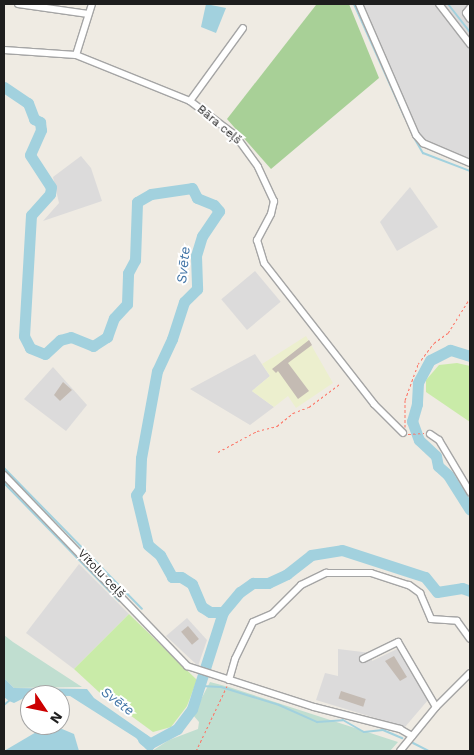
<!DOCTYPE html>
<html>
<head>
<meta charset="utf-8">
<style>
	body { margin:0 }
	#map { position:relative; width:474px; height:755px; overflow:hidden; background:#efebe3; font-family:"Work Sans",sans-serif }
	div>[style] { position:absolute }
	[style*='--x'] { left:calc(var(--x)*1px); top:calc(var(--y)*1px); width:calc(var(--w)*1px); rotate:calc(var(--a)*1deg) }
	.residential>* { inset:0; background:#dcdbdb; transform-origin:0 0 }
	.farmland>* { inset:0; background:#ecefce }
	.grass>* { inset:0; background:#c9eba8 }
	.forest>* { inset:0; background:#a8d097 }
	.wetland>* { inset:0; background:#c0ded0 }
	.water>* { inset:0; background:#a2d1de }
	.stream>* { height:2px; margin:-1px; padding:0 1px; transform-origin:1px; border-radius:1px; background:#a2d1de }
	.river>* { height:11px; margin:-5.5px; padding:0 5.5px; transform-origin:5.5px; border-radius:5.5px; background:#a2d1de }
	.building>* { inset:0; background:#c4bbb3; transform-origin:0 0 }
	.path>* { height:1px; margin-top:-0.5px; transform-origin:0; background:repeating-linear-gradient(90deg,#fd7566 0 2.5px,transparent 0 5px) }
	.roads { filter:drop-shadow(1px 0 #a5a5a5) drop-shadow(-1px 0 #a5a5a5) drop-shadow(0 1px #a5a5a5) drop-shadow(0 -1px #a5a5a5) }
	.minor>* { height:6px; margin:-3px; padding:0 3px; transform-origin:3px; border-radius:3px; background:#fff }
	span { translate:-50% -50%; white-space:nowrap; text-align:center; line-height:1.15; -webkit-text-stroke:4px #fff; paint-order:stroke }
	.street-label { font-size:12px; color:#1e1e1e }
	.water-label { font-size:14px; color:#4577a8; font-style:italic }
	.frame { position:absolute; inset:0; border:5px solid #1e1e1e; pointer-events:none }
	.north { position:absolute; left:20px; top:685px; width:50px; height:50px; box-sizing:border-box; background:#fff; border:1px solid #a5a5a5; border-radius:50%; rotate:124deg; font-size:14px; font-weight:700; line-height:20px; text-align:center; color:#1e1e1e }
	.north::after { content:''; display:block; margin:auto; width:18px; height:22px; background:#cc0001; clip-path:polygon(50% 0,100% 100%,50% 72%,0 100%) }
</style>
</head>
<body>
<div id="map">
	<div class="residential">
		<i style="clip-path:polygon(357px 4px,435px 4px,470px 47px,470px 165px,419px 143px)"></i>
		<i style="clip-path:polygon(444px 4px,470px 4px,470px 37px)"></i>
		<i style="clip-path:polygon(81px 156px,91px 168px,102px 201px,43px 221px,59px 203px,53px 177px)"></i>
		<i style="clip-path:polygon(410px 187px,438px 227px,397px 251px,380px 222px)"></i>
		<i style="left:255px;top:271px;width:40px;height:44px;rotate:50deg"></i>
		<i style="clip-path:polygon(255px 354px,270px 376px,252px 391px,274px 407px,250px 425px,190px 389px)"></i>
		<i style="clip-path:polygon(53px 367px,87px 405px,66px 431px,24px 399px)"></i>
		<i style="clip-path:polygon(79px 564px,129px 614px,74px 669px,26px 633px)"></i>
		<i style="clip-path:polygon(187px 618px,207px 640px,198px 666px,166px 636px)"></i>
		<i style="clip-path:polygon(338px 649px,371px 653px,372px 661px,397px 649px,428px 700px,405px 727px,316px 700px,325px 673px,338px 676px)"></i>
	</div>
	<div class="farmland">
		<i style="clip-path:polygon(306px 336px,333px 383px,296px 408px,288px 396px,274px 407px,252px 391px,270px 376px,262px 364px)"></i>
	</div>
	<div class="grass">
		<i style="clip-path:polygon(457px 363px,470px 366px,470px 422px,426px 392px,426px 380px,439px 365px)"></i>
		<i style="clip-path:polygon(129px 614px,197px 680px,187px 706px,171px 727px,153px 732px,100px 693px,74px 669px)"></i>
	</div>
	<div class="forest">
		<i style="clip-path:polygon(349px 4px,379px 78px,271px 169px,227px 119px,316px 5px)"></i>
	</div>
	<div class="wetland">
		<i style="clip-path:polygon(4px 635px,13px 642px,82px 687px,14px 688px,4px 678px)"></i>
		<i style="clip-path:polygon(210px 682px,229px 687px,398px 742px,390px 751px,152px 751px,169px 740px,198px 729px,199px 722px,193px 715px)"></i>
	</div>
	<div class="water">
		<i style="clip-path:polygon(206px 4px,226px 8px,216px 33px,201px 27px)"></i>
		<i style="clip-path:polygon(4px 678px,14px 688px,87px 689px,94px 698px,153px 739px,155px 747px,152px 751px,147px 750px,136px 738px,70px 696px,30px 695px,14px 703px,9px 701px,4px 697px)"></i>
		<i style="clip-path:polygon(55px 726px,74px 734px,79px 751px,4px 751px,38px 731px)"></i>
	</div>
	<div class="stream">
		<i style="--x:354;--y:4;--w:125;--a:65.9"></i>
		<i style="--x:448;--y:4;--w:36;--a:52"></i>
		<i style="--x:413;--y:136;--w:20;--a:60"></i>
		<i style="--x:423;--y:153;--w:50;--a:21"></i>
		<i style="--x:4;--y:468;--w:197;--a:45.6"></i>
		<i style="--x:4;--y:483;--w:165;--a:45.7"></i>
		<i style="--x:201;--y:686;--w:20;--a:3"></i>
		<i style="--x:221;--y:687;--w:61;--a:17.2"></i>
		<i style="--x:279;--y:705;--w:42;--a:24.1"></i>
		<i style="--x:317;--y:722;--w:26;--a:-4"></i>
		<i style="--x:343;--y:720;--w:24;--a:30"></i>
		<i style="--x:364;--y:732;--w:19;--a:-6"></i>
		<i style="--x:383;--y:730;--w:21;--a:23"></i>
		<i style="--x:4;--y:705;--w:8;--a:-40"></i>
		<i style="--x:413;--y:743;--w:18;--a:27"></i>
	</div>
	<div class="river">
		<i style="--x:4;--y:87;--w:29;--a:34"></i>
		<i style="--x:28;--y:103;--w:17;--a:69"></i>
		<i style="--x:34;--y:119;--w:7;--a:27"></i>
		<i style="--x:40;--y:122;--w:8;--a:83"></i>
		<i style="--x:41;--y:130;--w:27;--a:114"></i>
		<i style="--x:30;--y:155;--w:38;--a:57"></i>
		<i style="--x:51;--y:187;--w:7;--a:98"></i>
		<i style="--x:50;--y:194;--w:28;--a:132"></i>
		<i style="--x:31;--y:215;--w:121;--a:93.3"></i>
		<i style="--x:24;--y:336;--w:13;--a:63"></i>
		<i style="--x:30;--y:348;--w:16;--a:22"></i>
		<i style="--x:45;--y:354;--w:21;--a:-43"></i>
		<i style="--x:60;--y:340;--w:11;--a:-15"></i>
		<i style="--x:71;--y:337;--w:24;--a:22"></i>
		<i style="--x:93;--y:346;--w:17;--a:-33"></i>
		<i style="--x:107;--y:337;--w:20;--a:-70"></i>
		<i style="--x:114;--y:318;--w:19;--a:-47"></i>
		<i style="--x:127;--y:304;--w:31;--a:-88"></i>
		<i style="--x:128;--y:273;--w:15;--a:-62"></i>
		<i style="--x:135;--y:260;--w:58;--a:-88"></i>
		<i style="--x:137;--y:202;--w:16;--a:-30"></i>
		<i style="--x:151;--y:194;--w:41;--a:-8.3"></i>
		<i style="--x:192;--y:188;--w:11;--a:63"></i>
		<i style="--x:197;--y:198;--w:18;--a:22"></i>
		<i style="--x:214;--y:205;--w:8;--a:50"></i>
		<i style="--x:219;--y:211;--w:30;--a:124"></i>
		<i style="--x:202;--y:236;--w:21;--a:107"></i>
		<i style="--x:196;--y:256;--w:33;--a:88"></i>
		<i style="--x:197;--y:289;--w:18;--a:135"></i>
		<i style="--x:184;--y:302;--w:39;--a:108"></i>
		<i style="--x:172;--y:339;--w:35;--a:115"></i>
		<i style="--x:157;--y:371;--w:88;--a:100.4"></i>
		<i style="--x:141;--y:458;--w:31;--a:92"></i>
		<i style="--x:140;--y:489;--w:7;--a:124"></i>
		<i style="--x:136;--y:495;--w:51;--a:76.5"></i>
		<i style="--x:148;--y:545;--w:16;--a:40"></i>
		<i style="--x:160;--y:555;--w:25;--a:61"></i>
		<i style="--x:172;--y:577;--w:9;--a:0"></i>
		<i style="--x:181;--y:577;--w:13;--a:32"></i>
		<i style="--x:192;--y:584;--w:25;--a:67"></i>
		<i style="--x:202;--y:607;--w:9;--a:32"></i>
		<i style="--x:210;--y:612;--w:13;--a:0"></i>
		<i style="--x:223;--y:612;--w:26;--a:-50"></i>
		<i style="--x:240;--y:592;--w:16;--a:-35"></i>
		<i style="--x:253;--y:583;--w:15;--a:0"></i>
		<i style="--x:268;--y:583;--w:21;--a:-25"></i>
		<i style="--x:287;--y:574;--w:31;--a:-38"></i>
		<i style="--x:311;--y:555;--w:31;--a:-9"></i>
		<i style="--x:342;--y:550;--w:87;--a:18"></i>
		<i style="--x:425;--y:577;--w:19;--a:51"></i>
		<i style="--x:437;--y:592;--w:25;--a:-9"></i>
		<i style="--x:462;--y:588;--w:9;--a:21"></i>
		<i style="--x:470;--y:356;--w:21;--a:-163"></i>
		<i style="--x:450;--y:350;--w:22;--a:153"></i>
		<i style="--x:430;--y:360;--w:26;--a:118"></i>
		<i style="--x:418;--y:383;--w:21;--a:93"></i>
		<i style="--x:417;--y:404;--w:18;--a:106"></i>
		<i style="--x:412;--y:421;--w:20;--a:70"></i>
		<i style="--x:419;--y:440;--w:23;--a:43"></i>
		<i style="--x:436;--y:456;--w:10;--a:79"></i>
		<i style="--x:438;--y:466;--w:13;--a:42"></i>
		<i style="--x:448;--y:475;--w:41;--a:57.8"></i>
		<i style="--x:143;--y:739;--w:8;--a:40"></i>
		<i style="--x:149;--y:744;--w:32;--a:-28"></i>
		<i style="--x:177;--y:729;--w:25;--a:-53"></i>
		<i style="--x:192;--y:709;--w:102;--a:-72.3"></i>
	</div>
	<div class="building">
		<i style="clip-path:polygon(309px 340px,312px 345px,288px 363px,309px 391px,298px 399px,278px 371px,276px 373px,272px 369px)"></i>
		<i style="clip-path:polygon(63px 382px,72px 390px,60px 401px,54px 395px)"></i>
		<i style="left:188px;top:626px;width:17px;height:9px;rotate:50deg"></i>
		<i style="clip-path:polygon(394px 656px,407px 677px,400px 681px,385px 661px)"></i>
		<i style="left:341px;top:691px;width:26px;height:8px;rotate:18deg"></i>
	</div>
	<div class="path">
		<i style="--x:405;--y:427;--w:27;--a:-90"></i>
		<i style="--x:405;--y:400;--w:38;--a:-70"></i>
		<i style="--x:418;--y:364;--w:26;--a:-53"></i>
		<i style="--x:434;--y:343;--w:17;--a:-36"></i>
		<i style="--x:448;--y:333;--w:41;--a:-57.8"></i>
		<i style="--x:408;--y:434;--w:16;--a:-4"></i>
		<i style="--x:218;--y:452;--w:44;--a:-28.3"></i>
		<i style="--x:257;--y:431;--w:21;--a:-14"></i>
		<i style="--x:277;--y:426;--w:21;--a:-39"></i>
		<i style="--x:293;--y:413;--w:17;--a:-21"></i>
		<i style="--x:309;--y:407;--w:39;--a:-37"></i>
		<i style="--x:196;--y:751;--w:72;--a:-64.5"></i>
	</div>
	<div class="roads">
		<div class="minor">
			<i style="--x:18;--y:4;--w:71;--a:8.1"></i>
			<i style="--x:359;--y:4;--w:143;--a:66.5"></i>
			<i style="--x:416;--y:135;--w:11;--a:49"></i>
			<i style="--x:423;--y:143;--w:51;--a:23.1"></i>
			<i style="--x:439;--y:4;--w:51;--a:52.2"></i>
			<i style="--x:470;--y:8;--w:6;--a:129"></i>
			<i style="--x:466;--y:13;--w:7;--a:56"></i>
			<i style="--x:4;--y:50;--w:72;--a:4"></i>
			<i style="--x:76;--y:55;--w:123;--a:22"></i>
			<i style="--x:190;--y:101;--w:56;--a:37.1"></i>
			<i style="--x:235;--y:135;--w:39;--a:54"></i>
			<i style="--x:258;--y:167;--w:38;--a:65"></i>
			<i style="--x:274;--y:201;--w:13;--a:103"></i>
			<i style="--x:271;--y:214;--w:30;--a:118"></i>
			<i style="--x:257;--y:240;--w:24;--a:73"></i>
			<i style="--x:264;--y:263;--w:179;--a:52"></i>
			<i style="--x:374;--y:404;--w:41;--a:45"></i>
			<i style="--x:76;--y:55;--w:53;--a:-72.6"></i>
			<i style="--x:190;--y:101;--w:90;--a:-54"></i>
			<i style="--x:430;--y:434;--w:11;--a:34"></i>
			<i style="--x:439;--y:440;--w:61;--a:59.2"></i>
			<i style="--x:4;--y:475;--w:265;--a:46.2"></i>
			<i style="--x:187;--y:666;--w:133;--a:17.9"></i>
			<i style="--x:314;--y:707;--w:89;--a:14.3"></i>
			<i style="--x:400;--y:729;--w:14;--a:30"></i>
			<i style="--x:363;--y:659;--w:39;--a:-26"></i>
			<i style="--x:398;--y:642;--w:75;--a:59.7"></i>
			<i style="--x:229;--y:680;--w:22;--a:-74"></i>
			<i style="--x:235;--y:659;--w:41;--a:-64.1"></i>
			<i style="--x:253;--y:622;--w:21;--a:-23"></i>
			<i style="--x:272;--y:614;--w:41;--a:-45"></i>
			<i style="--x:301;--y:585;--w:28;--a:-26"></i>
			<i style="--x:326;--y:573;--w:45;--a:0"></i>
			<i style="--x:371;--y:573;--w:40;--a:18"></i>
			<i style="--x:409;--y:585;--w:14;--a:36"></i>
			<i style="--x:420;--y:593;--w:28;--a:67"></i>
			<i style="--x:431;--y:619;--w:26;--a:4"></i>
			<i style="--x:457;--y:621;--w:22;--a:54"></i>
			<i style="--x:400;--y:751;--w:57;--a:-50.7"></i>
			<i style="--x:436;--y:707;--w:48;--a:-45"></i>
		</div>
	</div>
	<div class="street-label">
		<span style="left:219px;top:125px;rotate:40deg">Bāra ceļš</span>
		<span style="left:101px;top:574px;rotate:46deg">Vītolu ceļš</span>
	</div>
	<div class="water-label">
		<span style="left:183px;top:265px;rotate:-84deg">Svēte</span>
		<span style="left:118px;top:701px;rotate:37deg">Svēte</span>
	</div>
	<div class="frame"></div>
	<div class="north">N</div>
</div>
</body>
</html>
